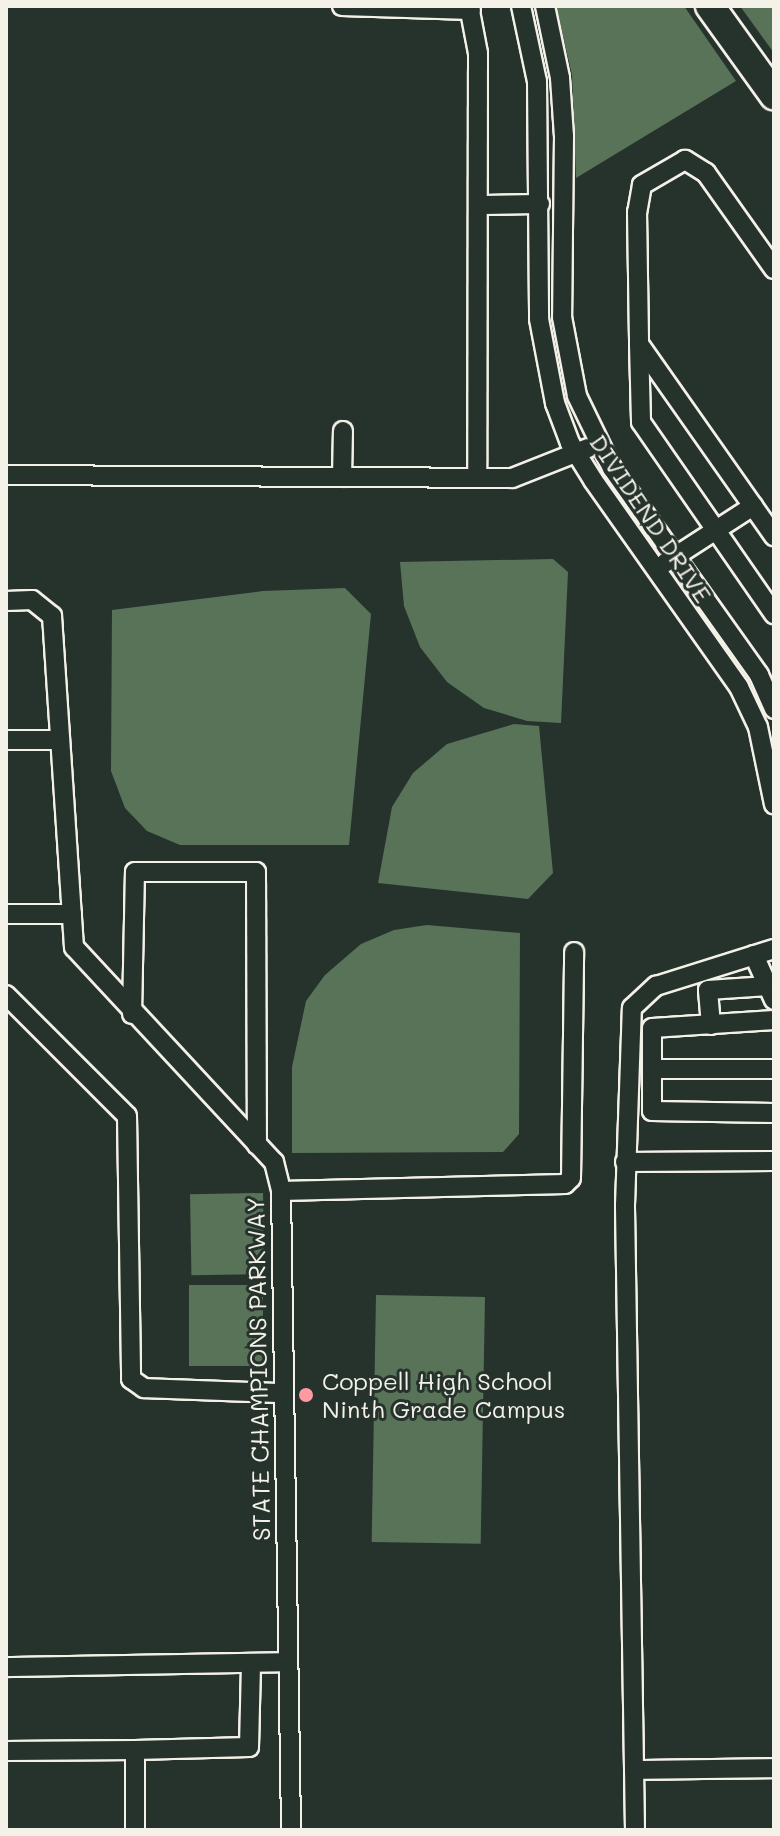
<!DOCTYPE html>
<html>
<head>
<meta charset="utf-8">
<style>
	body { margin:0 }
	#map { position:relative; width:780px; height:1836px; overflow:hidden; background:#26332d; font-family:Mali,sans-serif }
	div>[style] { position:absolute }
	[style*='--x'] { left:calc(var(--x)*1px); top:calc(var(--y)*1px); width:calc(var(--w)*1px); rotate:calc(var(--a)*1deg) }
	.green>* { inset:0; background:#597359; transform-origin:0 0 }
	.roads { filter:drop-shadow(2px 0 #f4f1e8) drop-shadow(-2px 0 #f4f1e8) drop-shadow(0 2px #f4f1e8) drop-shadow(0 -2px #f4f1e8) }
	.minor>* { height:18px; margin:-9px; padding:0 9px; transform-origin:9px; border-radius:9px; background:#26332d }
	.highway>* { height:28px; margin:-14px; padding:0 14px; transform-origin:14px; border-radius:14px; background:#26332d }
	.dots>* { width:22px; height:22px; translate:-50% -50%; box-sizing:border-box; border:4px solid #26332d; border-radius:50% }
	span { translate:-50% -50%; white-space:nowrap; text-align:center; line-height:1.15; -webkit-text-stroke:6px #26332d; paint-order:stroke }
	.street-label { font-size:24px; color:#f4f1e8 }
	.poi-label { font-size:24px; color:#f4f1e8 }
	.left { translate:0 -50%; text-align:left }
	.frame { position:absolute; inset:0; border:8px solid #f4f1e8; pointer-events:none }
</style>
</head>
<body>
<div id="map">
	<div class="green">
		<i style="clip-path:polygon(556px 6px,684px 6px,736px 81px,576px 178px,572px 75px)"></i>
		<i style="clip-path:polygon(740px 6px,774px 6px,774px 53px)"></i>
		<i style="clip-path:polygon(553px 559px,568px 572px,561px 723px,527px 721px,484px 708px,447px 682px,420px 647px,404px 606px,400px 562px)"></i>
		<i style="clip-path:polygon(345px 588px,371px 614px,349px 845px,180px 845px,147px 831px,125px 808px,111px 771px,112px 610px,263px 591px)"></i>
		<i style="clip-path:polygon(514px 724px,539px 726px,553px 873px,528px 899px,378px 883px,392px 807px,413px 773px,447px 744px)"></i>
		<i style="clip-path:polygon(427px 925px,520px 933px,519px 1134px,503px 1152px,292px 1153px,292px 1067px,306px 1001px,325px 975px,361px 944px,394px 930px)"></i>
		<i style="left:263px;top:1193px;width:81px;height:73px;rotate:89deg"></i>
		<i style="left:189px;top:1285px;width:74px;height:81px"></i>
		<i style="left:376px;top:1295px;width:109px;height:247px;rotate:1deg"></i>
	</div>
	<div class="roads">
		<div class="minor">
			<i style="--x:342;--y:6;--w:129;--a:1.8"></i>
			<i style="--x:469;--y:6;--w:48;--a:79.2"></i>
			<i style="--x:478;--y:53;--w:424;--a:90.1"></i>
			<i style="--x:521;--y:6;--w:77;--a:78"></i>
			<i style="--x:537;--y:81;--w:238;--a:89.5"></i>
			<i style="--x:539;--y:319;--w:86;--a:79.2"></i>
			<i style="--x:555;--y:403;--w:43;--a:69.4"></i>
			<i style="--x:570;--y:443;--w:44;--a:58.1"></i>
			<i style="--x:593;--y:480;--w:253;--a:54.8"></i>
			<i style="--x:739;--y:687;--w:44;--a:64.6"></i>
			<i style="--x:758;--y:727;--w:79;--a:78.3"></i>
			<i style="--x:545;--y:6;--w:74;--a:78.2"></i>
			<i style="--x:560;--y:78;--w:58;--a:86.1"></i>
			<i style="--x:564;--y:136;--w:181;--a:90.6"></i>
			<i style="--x:562;--y:317;--w:80;--a:79.2"></i>
			<i style="--x:577;--y:396;--w:80;--a:64.1"></i>
			<i style="--x:612;--y:468;--w:254;--a:54.6"></i>
			<i style="--x:759;--y:675;--w:37;--a:66"></i>
			<i style="--x:480;--y:205;--w:60;--a:-1"></i>
			<i style="--x:774;--y:269;--w:118;--a:-125.3"></i>
			<i style="--x:706;--y:173;--w:25;--a:-148"></i>
			<i style="--x:685;--y:160;--w:50;--a:149.8"></i>
			<i style="--x:642;--y:185;--w:27;--a:100"></i>
			<i style="--x:637;--y:212;--w:132;--a:89.1"></i>
			<i style="--x:639;--y:344;--w:235;--a:54.9"></i>
			<i style="--x:639;--y:344;--w:78;--a:88.5"></i>
			<i style="--x:641;--y:422;--w:234;--a:55.3"></i>
			<i style="--x:6;--y:475;--w:506;--a:0.34"></i>
			<i style="--x:512;--y:478;--w:82;--a:-21.5"></i>
			<i style="--x:342;--y:477;--w:46;--a:-88.8"></i>
			<i style="--x:665;--y:563;--w:105;--a:-32.9"></i>
			<i style="--x:6;--y:601;--w:26;--a:-2"></i>
			<i style="--x:32;--y:600;--w:26;--a:39"></i>
			<i style="--x:52;--y:616;--w:332;--a:86.2"></i>
			<i style="--x:74;--y:947;--w:294;--a:47.1"></i>
			<i style="--x:274;--y:1162;--w:30;--a:76"></i>
			<i style="--x:281;--y:1191;--w:639;--a:89.1"></i>
			<i style="--x:6;--y:740;--w:54;--a:0"></i>
			<i style="--x:6;--y:914;--w:66;--a:0"></i>
			<i style="--x:754;--y:955;--w:49;--a:66"></i>
			<i style="--x:6;--y:995;--w:171;--a:45"></i>
			<i style="--x:127;--y:1116;--w:263;--a:89.1"></i>
			<i style="--x:131;--y:1379;--w:16;--a:35"></i>
			<i style="--x:144;--y:1388;--w:138;--a:2.1"></i>
			<i style="--x:132;--y:1014;--w:142;--a:-88.8"></i>
			<i style="--x:135;--y:872;--w:121;--a:0"></i>
			<i style="--x:256;--y:872;--w:273;--a:89.8"></i>
			<i style="--x:774;--y:1020;--w:122;--a:176.2"></i>
			<i style="--x:652;--y:1028;--w:83;--a:90"></i>
			<i style="--x:652;--y:1111;--w:122;--a:0.9"></i>
			<i style="--x:711;--y:1025;--w:35;--a:-95"></i>
			<i style="--x:708;--y:990;--w:60;--a:-3.8"></i>
			<i style="--x:652;--y:1069;--w:122;--a:0"></i>
			<i style="--x:625;--y:1162;--w:149;--a:-0.4"></i>
			<i style="--x:281;--y:1191;--w:284;--a:-1.4"></i>
			<i style="--x:565;--y:1184;--w:8;--a:-45"></i>
			<i style="--x:571;--y:1178;--w:226;--a:-89.2"></i>
			<i style="--x:6;--y:1667;--w:281;--a:-1"></i>
			<i style="--x:6;--y:1751;--w:129;--a:-0.4"></i>
			<i style="--x:634;--y:1770;--w:140;--a:-0.8"></i>
			<i style="--x:135;--y:1830;--w:80;--a:-90"></i>
			<i style="--x:135;--y:1750;--w:114;--a:-1.5"></i>
			<i style="--x:249;--y:1747;--w:84;--a:-88.6"></i>
			<i style="--x:635;--y:1830;--w:625;--a:-90.92"></i>
			<i style="--x:625;--y:1205;--w:197;--a:-88"></i>
			<i style="--x:632;--y:1008;--w:33;--a:-43"></i>
			<i style="--x:656;--y:986;--w:124;--a:-17.4"></i>
		</div>
		<div class="highway">
			<i style="--x:710;--y:6;--w:110;--a:54.3"></i>
		</div>
	</div>
	<div class="dots">
		<i style="left:306px;top:1395px;background:#ff9aa2"></i>
	</div>
	<div class="street-label">
		<span style="left:651px;top:518px;rotate:56deg">DIVIDEND DRIVE</span>
		<span style="left:258px;top:1369px;rotate:-91deg">STATE CHAMPIONS PARKWAY</span>
	</div>
	<div class="poi-label">
		<span class="left" style="left:322px;top:1395px">Coppell High School<br>Ninth Grade Campus</span>
	</div>
	<div class="frame"></div>
</div>
</body>
</html>
